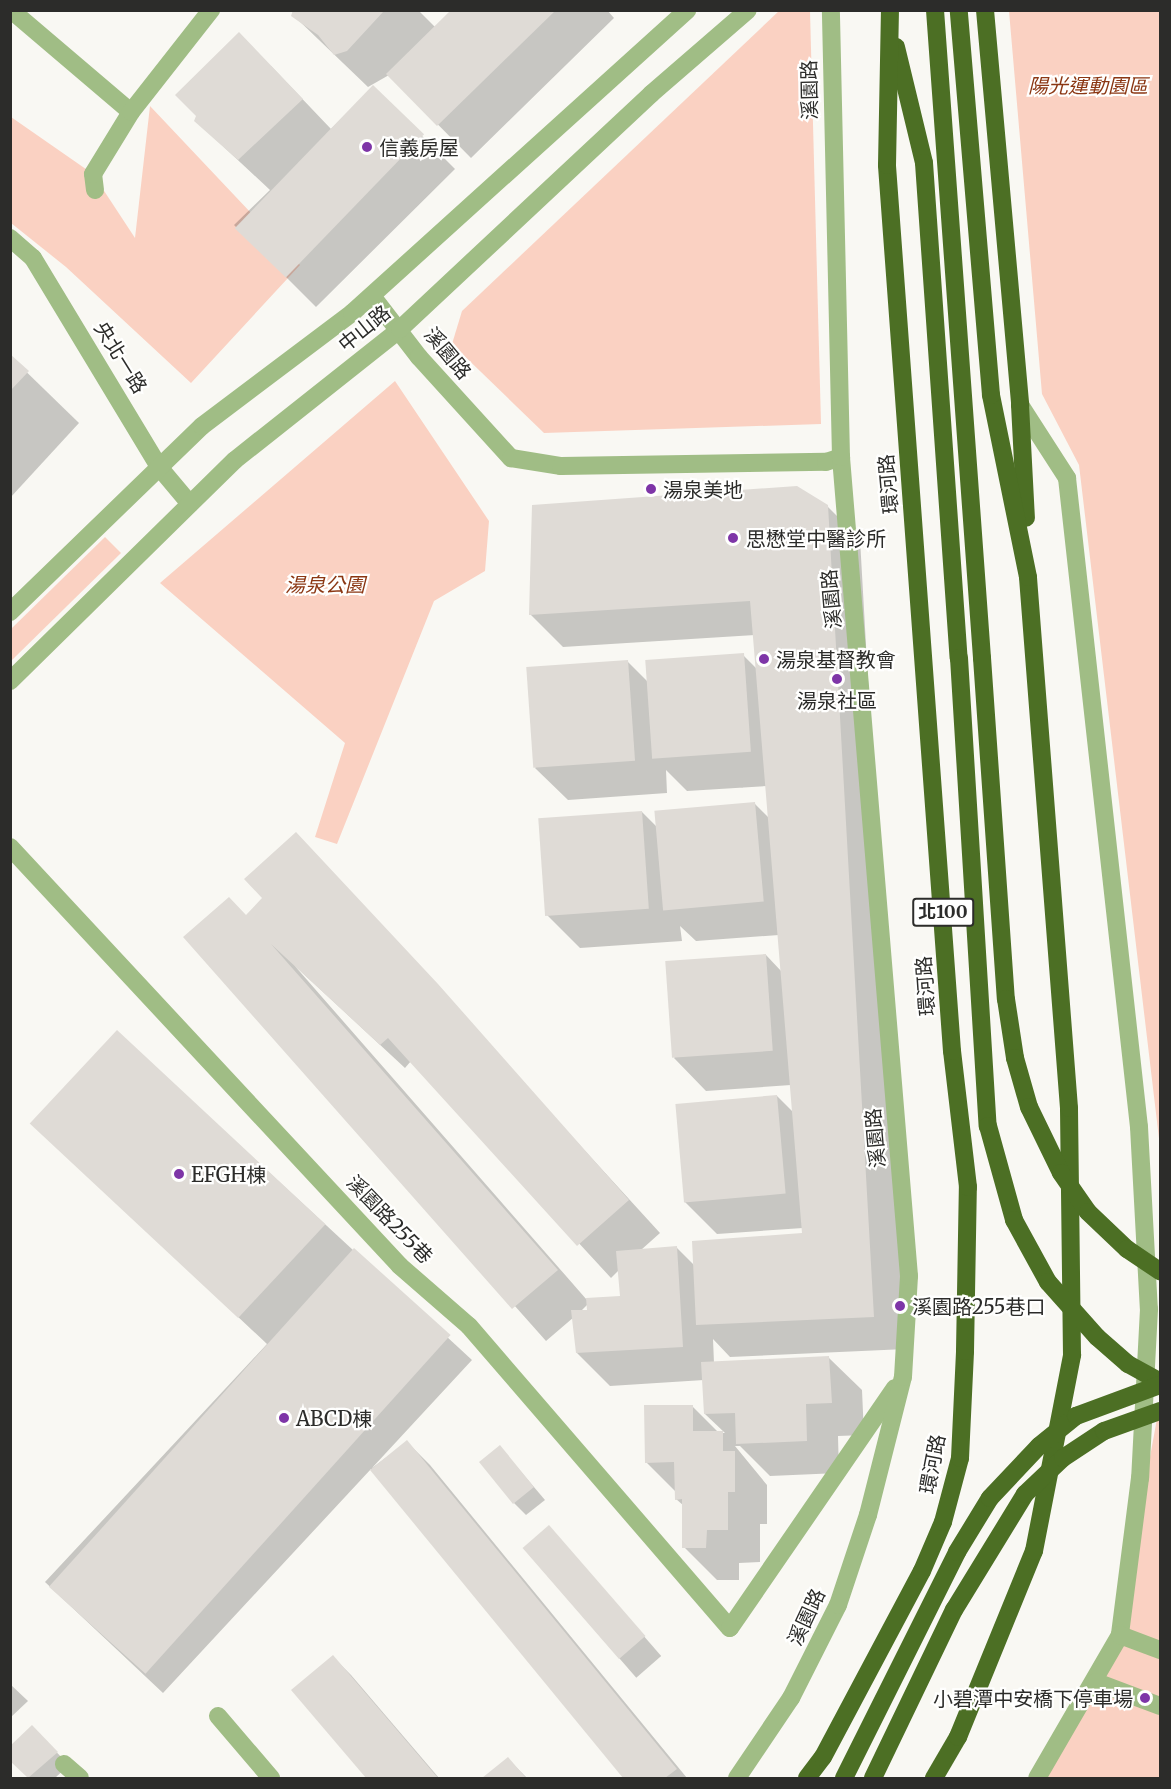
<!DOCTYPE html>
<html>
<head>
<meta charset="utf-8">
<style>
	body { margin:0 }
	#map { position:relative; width:1171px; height:1789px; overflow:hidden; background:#f9f8f3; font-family:Merriweather,"Noto Sans TC",serif }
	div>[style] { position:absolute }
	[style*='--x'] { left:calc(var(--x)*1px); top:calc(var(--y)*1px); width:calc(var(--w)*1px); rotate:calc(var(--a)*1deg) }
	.green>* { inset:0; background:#fad1c2 }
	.shadow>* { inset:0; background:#0003; transform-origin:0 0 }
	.building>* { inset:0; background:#dfdbd6; transform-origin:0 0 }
	.minor>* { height:18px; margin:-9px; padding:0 9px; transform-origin:9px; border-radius:9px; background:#a0bd85 }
	.highway>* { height:18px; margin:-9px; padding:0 9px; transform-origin:9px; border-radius:9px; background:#4c6f24 }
	.highway-bridge>* { height:18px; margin:-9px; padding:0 9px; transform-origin:9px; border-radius:9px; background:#4c6f24 }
	.dots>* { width:16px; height:16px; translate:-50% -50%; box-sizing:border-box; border:3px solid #fffffe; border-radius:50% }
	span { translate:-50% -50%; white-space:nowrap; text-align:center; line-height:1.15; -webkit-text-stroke:4.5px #fffffe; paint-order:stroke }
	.shield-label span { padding:2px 4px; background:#fffffe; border:2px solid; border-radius:4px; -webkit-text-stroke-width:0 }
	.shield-label { font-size:18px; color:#2c2c2a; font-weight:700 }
	.park-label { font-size:20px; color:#8b3713; font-style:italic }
	.street-label { font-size:20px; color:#2c2c2a }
	.poi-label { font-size:20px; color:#2c2c2a }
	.left { translate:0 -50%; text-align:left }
	.right { translate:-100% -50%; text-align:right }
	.frame { position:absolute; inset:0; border:12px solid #2c2c2a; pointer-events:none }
</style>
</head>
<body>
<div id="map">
	<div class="green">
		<i style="clip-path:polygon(780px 10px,810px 11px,821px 424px,544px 433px,452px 344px,462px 311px)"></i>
		<i style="clip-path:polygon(1009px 11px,1160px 11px,1160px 1147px,1079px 465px,1042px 394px)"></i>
		<i style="clip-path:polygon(150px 106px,300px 265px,191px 383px,66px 267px,11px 223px,11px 117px,93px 174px,135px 238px)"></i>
		<i style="clip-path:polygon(395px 381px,489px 521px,485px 571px,434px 601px,337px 844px,315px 837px,345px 743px,160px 583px)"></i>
		<i style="clip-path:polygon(105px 537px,121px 553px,11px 661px,11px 629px)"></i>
		<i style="clip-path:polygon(1160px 1402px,1160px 1778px,1046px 1778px,1113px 1661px)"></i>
	</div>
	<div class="shadow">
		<i style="clip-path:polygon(294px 10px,418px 10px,435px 27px,453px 10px,607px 10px,614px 18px,471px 158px,389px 75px,368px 87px,293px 15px)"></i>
		<i style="clip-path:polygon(271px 66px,331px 129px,373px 87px,455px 169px,316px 307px,234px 225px,270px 190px,196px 121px)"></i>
		<i style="clip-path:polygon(10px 356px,79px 423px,10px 498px)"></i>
		<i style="clip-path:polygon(evenodd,827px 506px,860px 539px,906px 1349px,730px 1357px,713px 1339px,714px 1363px,829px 1358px,862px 1390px,864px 1435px,838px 1436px,839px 1473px,770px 1476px,740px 1446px,735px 1446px,767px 1485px,767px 1524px,760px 1524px,760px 1562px,739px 1563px,739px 1580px,717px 1580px,684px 1547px,684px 1506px,676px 1499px,676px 1492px,646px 1462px,693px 1407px,719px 1433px,725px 1433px,705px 1414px,704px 1380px,610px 1386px,577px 1353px,574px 1317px,546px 1341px,186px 937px,247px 916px,262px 901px,296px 834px,660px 1233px,641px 1250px,676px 1247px,695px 1266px,804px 1235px,803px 1228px,717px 1234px,684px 1201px,777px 1096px,794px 1113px,791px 1085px,706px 1091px,674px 1058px,766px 955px,782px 972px,779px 935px,696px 941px,680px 926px,682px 941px,580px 948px,547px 915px,642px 812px,657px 827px,755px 804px,770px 819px,767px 786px,687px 791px,666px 770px,667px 793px,568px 800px,535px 768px,627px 661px,648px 682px,743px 655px,757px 669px,755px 635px,563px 647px,530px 614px,827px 506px,294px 965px,405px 1068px,411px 1061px,611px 1278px,619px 1270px,621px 1298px,587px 1300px,294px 965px,827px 506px,588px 1304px,589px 1311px,580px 1312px,588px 1304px)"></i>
		<i style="clip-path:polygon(117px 1032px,472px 1360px,372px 1468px,407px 1442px,430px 1465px,687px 1778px,625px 1778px,371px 1469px,163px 1693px,45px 1582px,267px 1344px,32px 1124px)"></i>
		<i style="clip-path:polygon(500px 1447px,545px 1500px,526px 1515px,514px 1503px)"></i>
		<i style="left:549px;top:1527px;width:171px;height:33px;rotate:49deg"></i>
		<i style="clip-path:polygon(333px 1657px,351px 1675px,439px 1778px,368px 1778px,293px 1691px)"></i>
		<i style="clip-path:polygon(10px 1684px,28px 1701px,10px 1718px)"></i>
		<i style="clip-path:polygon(32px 1727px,69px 1765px,55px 1778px,30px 1778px,10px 1759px)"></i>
		<i style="clip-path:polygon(508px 1759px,527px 1778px,485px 1778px)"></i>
	</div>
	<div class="building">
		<i style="clip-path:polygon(293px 10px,392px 10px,383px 12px,347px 51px,334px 55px,318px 35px,291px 16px)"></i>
		<i style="clip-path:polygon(451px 10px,556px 10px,437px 126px,386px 74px)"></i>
		<i style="clip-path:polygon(239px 32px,303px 99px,238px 160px,194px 121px,196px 116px,175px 95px)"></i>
		<i style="left:373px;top:85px;width:71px;height:199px;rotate:44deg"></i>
		<i style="clip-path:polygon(10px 354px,29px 371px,10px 391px)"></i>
		<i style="clip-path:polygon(797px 486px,828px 505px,874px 1317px,696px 1325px,692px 1241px,802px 1233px,750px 601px,529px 615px,532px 505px)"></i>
		<i style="left:744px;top:653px;width:99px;height:99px;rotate:86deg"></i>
		<i style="left:628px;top:660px;width:101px;height:102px;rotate:86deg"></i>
		<i style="left:755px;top:802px;width:100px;height:101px;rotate:85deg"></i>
		<i style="left:642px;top:811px;width:98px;height:104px;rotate:86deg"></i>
		<i style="clip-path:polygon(296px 832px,438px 984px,629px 1200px,577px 1246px,388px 1038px,380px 1045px,271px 944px,558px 1270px,512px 1309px,183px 937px,229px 897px,246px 915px,262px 898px,244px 879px)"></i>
		<i style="left:766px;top:954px;width:97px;height:101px;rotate:86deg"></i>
		<i style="left:117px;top:1030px;width:285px;height:128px;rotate:43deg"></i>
		<i style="left:777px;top:1095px;width:99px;height:102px;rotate:85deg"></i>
		<i style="clip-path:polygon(677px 1246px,683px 1347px,576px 1353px,571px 1310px,587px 1310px,586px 1298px,620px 1296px,616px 1251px)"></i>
		<i style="left:354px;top:1248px;width:130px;height:456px;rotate:42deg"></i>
		<i style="clip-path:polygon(829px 1356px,832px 1403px,806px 1404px,807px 1441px,736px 1444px,735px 1413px,704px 1414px,701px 1362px)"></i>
		<i style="clip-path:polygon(644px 1405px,693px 1405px,693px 1431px,723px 1431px,723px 1451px,735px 1451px,735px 1492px,728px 1492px,728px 1530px,707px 1530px,706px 1548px,682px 1548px,682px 1499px,675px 1500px,674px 1462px,645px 1463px)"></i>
		<i style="clip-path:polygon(407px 1440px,677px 1769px,665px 1778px,623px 1778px,370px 1470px)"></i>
		<i style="left:500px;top:1445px;width:54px;height:27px;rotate:51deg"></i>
		<i style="left:549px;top:1525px;width:147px;height:35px;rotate:49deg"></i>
		<i style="clip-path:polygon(333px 1655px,438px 1778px,366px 1778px,291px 1690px)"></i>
		<i style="clip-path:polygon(32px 1725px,58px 1752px,28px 1778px,10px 1761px,10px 1746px)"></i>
		<i style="clip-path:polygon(508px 1757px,526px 1778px,482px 1778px)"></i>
	</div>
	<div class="minor">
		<i style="--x:11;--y:10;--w:157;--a:40.4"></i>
		<i style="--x:95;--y:190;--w:16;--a:-97"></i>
		<i style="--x:93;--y:174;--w:73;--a:-58.5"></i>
		<i style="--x:131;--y:112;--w:130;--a:-51.9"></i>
		<i style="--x:10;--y:238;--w:30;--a:41"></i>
		<i style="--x:33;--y:258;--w:244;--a:58.9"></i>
		<i style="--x:159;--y:467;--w:48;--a:50"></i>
		<i style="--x:372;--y:296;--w:77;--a:52.4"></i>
		<i style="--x:419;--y:357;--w:137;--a:47.7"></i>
		<i style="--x:511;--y:458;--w:51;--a:9.1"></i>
		<i style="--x:561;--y:466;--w:265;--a:-0.9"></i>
		<i style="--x:826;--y:462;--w:16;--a:-18"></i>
		<i style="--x:1020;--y:405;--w:87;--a:57.2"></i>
		<i style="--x:1067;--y:478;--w:653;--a:83.67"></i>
		<i style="--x:1139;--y:1127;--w:182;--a:86.9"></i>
		<i style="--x:1149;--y:1309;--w:169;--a:93"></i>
		<i style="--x:1140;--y:1478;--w:158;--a:97.3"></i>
		<i style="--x:1120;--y:1635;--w:165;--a:120.1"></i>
		<i style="--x:10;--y:612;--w:267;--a:-44.1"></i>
		<i style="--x:202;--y:426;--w:188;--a:-37"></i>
		<i style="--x:352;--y:313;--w:452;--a:-42.1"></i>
		<i style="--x:10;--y:681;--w:315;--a:-44.5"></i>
		<i style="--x:235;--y:460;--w:211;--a:-38.4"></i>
		<i style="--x:400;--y:329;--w:344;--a:-43.1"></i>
		<i style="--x:651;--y:94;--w:128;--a:-40.9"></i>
		<i style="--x:10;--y:847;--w:572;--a:47.05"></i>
		<i style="--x:400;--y:1266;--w:91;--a:41"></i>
		<i style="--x:469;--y:1326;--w:399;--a:49.2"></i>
		<i style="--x:730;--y:1628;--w:291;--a:-55.5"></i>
		<i style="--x:1120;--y:1635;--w:43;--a:20.6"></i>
		<i style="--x:1096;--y:1682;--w:68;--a:20.6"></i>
		<i style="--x:218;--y:1716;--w:82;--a:49.5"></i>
		<i style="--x:64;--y:1764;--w:21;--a:41"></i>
		<i style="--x:737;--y:1778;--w:97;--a:-56"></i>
		<i style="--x:791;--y:1698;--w:104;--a:-63.2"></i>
		<i style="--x:838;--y:1605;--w:95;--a:-71.6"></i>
		<i style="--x:868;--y:1515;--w:142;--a:-75.8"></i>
		<i style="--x:903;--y:1377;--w:101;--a:-86.6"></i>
		<i style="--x:909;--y:1276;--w:822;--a:-94.75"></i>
		<i style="--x:841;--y:457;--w:447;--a:-91.3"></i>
	</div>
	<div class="highway">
		<i style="--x:935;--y:10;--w:650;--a:85.85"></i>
		<i style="--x:985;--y:10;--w:397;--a:84.9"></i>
		<i style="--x:1020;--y:405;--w:113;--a:87"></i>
		<i style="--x:896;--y:47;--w:119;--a:76.4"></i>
		<i style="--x:924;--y:163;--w:496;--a:86"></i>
		<i style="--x:807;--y:1778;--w:26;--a:-53"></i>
		<i style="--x:823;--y:1757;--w:211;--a:-62"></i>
		<i style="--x:922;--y:1571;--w:53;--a:-66.8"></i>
		<i style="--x:943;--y:1522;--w:66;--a:-75.1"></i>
		<i style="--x:960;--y:1458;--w:107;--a:-87.3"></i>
		<i style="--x:965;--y:1351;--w:164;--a:-89"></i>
		<i style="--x:968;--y:1187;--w:137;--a:-96.7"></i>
		<i style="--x:952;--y:1051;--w:888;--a:-94.2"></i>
		<i style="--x:887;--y:165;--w:155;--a:-88.9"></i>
		<i style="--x:934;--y:1778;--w:48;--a:-59.7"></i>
		<i style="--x:958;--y:1737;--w:201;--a:-67.8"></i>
		<i style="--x:1034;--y:1551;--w:200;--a:-79"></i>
		<i style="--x:1072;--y:1355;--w:247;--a:-90.7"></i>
		<i style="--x:1069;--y:1108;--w:533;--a:-94.42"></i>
		<i style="--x:1028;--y:577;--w:186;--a:-101.5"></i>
		<i style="--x:991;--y:395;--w:386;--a:-94.8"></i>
	</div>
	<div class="highway-bridge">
		<i style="--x:959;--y:658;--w:469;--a:86.5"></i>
		<i style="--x:988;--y:1126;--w:98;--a:74.5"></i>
		<i style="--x:1014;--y:1220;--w:71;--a:61.3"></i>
		<i style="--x:1048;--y:1282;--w:74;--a:48.3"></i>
		<i style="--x:1097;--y:1337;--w:41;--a:41.1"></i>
		<i style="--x:1128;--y:1364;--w:37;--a:29"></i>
		<i style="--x:982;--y:658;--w:342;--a:86"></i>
		<i style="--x:1006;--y:999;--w:60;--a:81.3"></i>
		<i style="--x:1015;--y:1058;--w:51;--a:74.1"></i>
		<i style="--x:1029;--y:1107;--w:73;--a:64.1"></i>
		<i style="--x:1061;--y:1173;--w:47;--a:55.3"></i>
		<i style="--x:1088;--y:1212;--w:54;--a:43.5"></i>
		<i style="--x:1127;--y:1249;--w:40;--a:34"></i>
		<i style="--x:844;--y:1778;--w:253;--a:-63.4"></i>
		<i style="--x:957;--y:1552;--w:63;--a:-58.6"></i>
		<i style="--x:990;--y:1498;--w:71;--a:-46.7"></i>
		<i style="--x:1039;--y:1446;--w:48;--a:-39"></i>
		<i style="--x:1076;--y:1416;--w:90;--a:-20.3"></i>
		<i style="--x:873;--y:1778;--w:187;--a:-64.3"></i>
		<i style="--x:954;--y:1610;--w:136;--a:-58.5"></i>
		<i style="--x:1025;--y:1494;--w:52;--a:-43.5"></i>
		<i style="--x:1063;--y:1458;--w:49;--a:-33.4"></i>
		<i style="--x:1104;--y:1431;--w:59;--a:-19.7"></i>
	</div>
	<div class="dots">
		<i style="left:367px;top:147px;background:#7e35a7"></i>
		<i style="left:651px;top:489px;background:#7e35a7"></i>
		<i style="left:733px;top:538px;background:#7e35a7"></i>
		<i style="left:764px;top:659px;background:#7e35a7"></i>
		<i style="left:837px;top:679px;background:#7e35a7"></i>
		<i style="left:179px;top:1174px;background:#7e35a7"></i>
		<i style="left:900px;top:1306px;background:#7e35a7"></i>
		<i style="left:284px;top:1418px;background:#7e35a7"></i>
		<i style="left:1145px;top:1698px;background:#7e35a7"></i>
	</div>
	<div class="shield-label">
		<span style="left:943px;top:912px">北100</span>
	</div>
	<div class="park-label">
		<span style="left:1088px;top:85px">陽光運動園區</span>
		<span style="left:325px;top:584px">湯泉公園</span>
	</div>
	<div class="street-label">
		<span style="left:809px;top:90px;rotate:-91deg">溪園路</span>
		<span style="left:364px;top:328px;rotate:-39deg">中山路</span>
		<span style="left:448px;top:353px;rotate:50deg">溪園路</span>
		<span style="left:121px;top:357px;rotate:58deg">央北一路</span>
		<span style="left:888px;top:484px;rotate:-95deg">環河路</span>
		<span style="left:831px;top:599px;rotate:-95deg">溪園路</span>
		<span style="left:925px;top:986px;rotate:-94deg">環河路</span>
		<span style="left:875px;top:1138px;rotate:-95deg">溪園路</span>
		<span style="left:390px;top:1219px;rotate:46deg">溪園路255巷</span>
		<span style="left:932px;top:1464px;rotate:-79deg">環河路</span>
		<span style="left:806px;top:1617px;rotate:-65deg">溪園路</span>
	</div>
	<div class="poi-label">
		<span class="left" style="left:379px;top:147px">信義房屋</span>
		<span class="left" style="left:663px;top:489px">湯泉美地</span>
		<span class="left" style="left:746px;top:538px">思懋堂中醫診所</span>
		<span class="left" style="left:776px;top:659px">湯泉基督教會</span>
		<span style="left:837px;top:700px">湯泉社區</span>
		<span class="left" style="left:191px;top:1174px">EFGH棟</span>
		<span class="left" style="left:912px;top:1306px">溪園路255巷口</span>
		<span class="left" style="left:296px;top:1418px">ABCD棟</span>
		<span class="right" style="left:1133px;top:1698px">小碧潭中安橋下停車場</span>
	</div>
	<div class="frame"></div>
</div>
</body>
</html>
